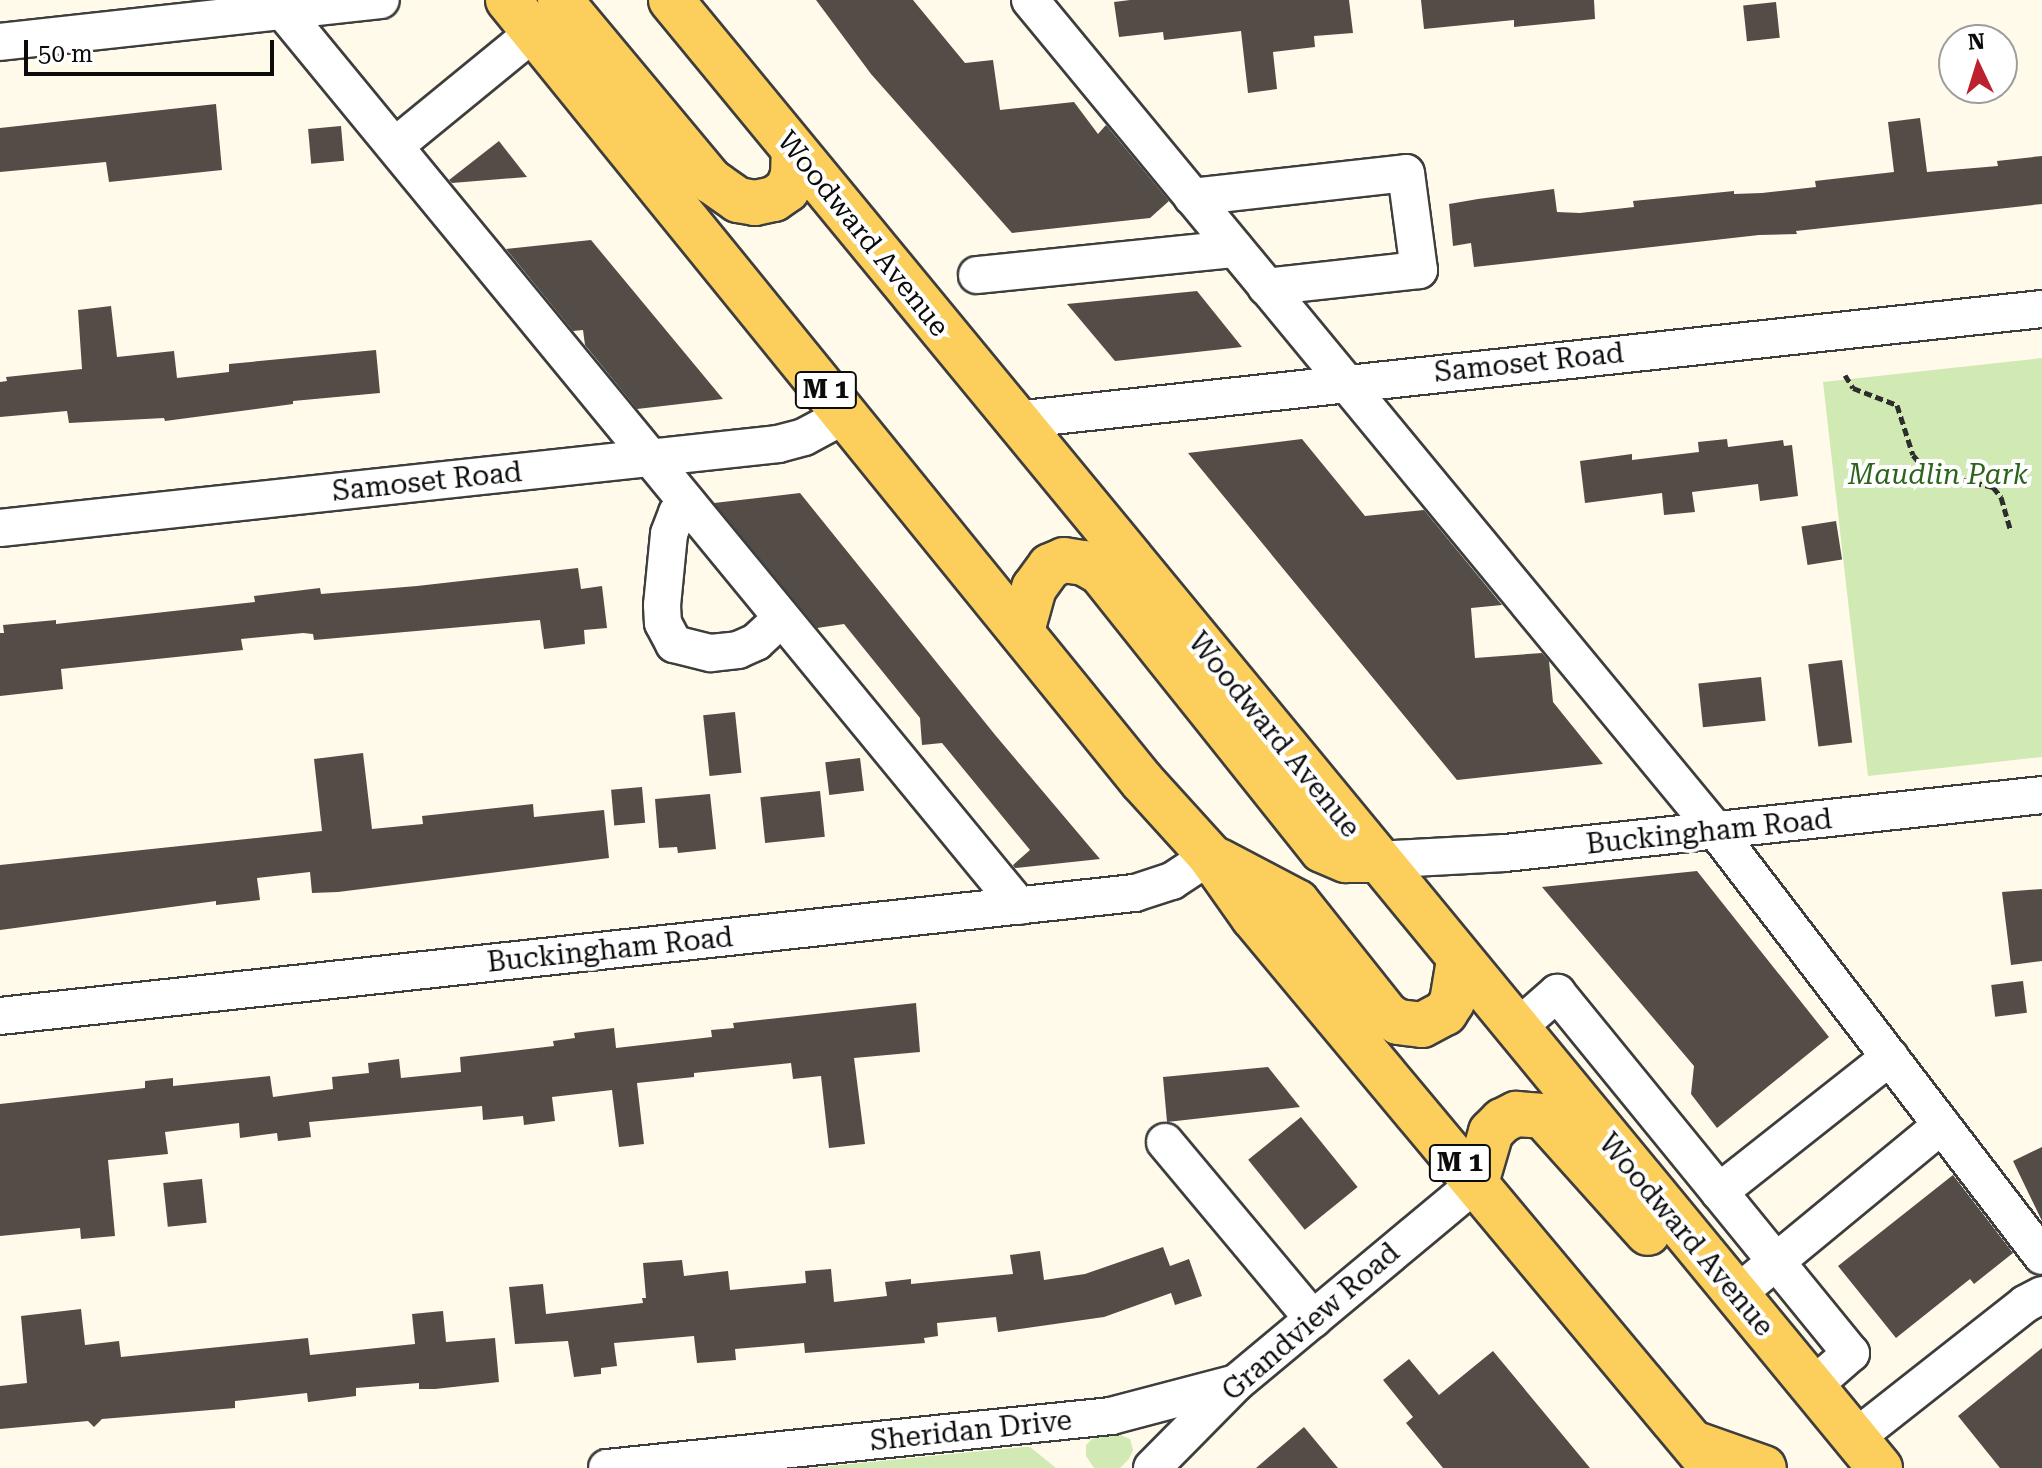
<!DOCTYPE html>
<html>
<head>
<meta charset="utf-8">
<style>
	body { margin:0 }
	#map { position:relative; width:2042px; height:1468px; overflow:hidden; background:#fffae9; font-family:"Roboto Serif",serif }
	div>[style] { position:absolute }
	[style*='--x'] { left:calc(var(--x)*1px); top:calc(var(--y)*1px); width:calc(var(--w)*1px); rotate:calc(var(--a)*1deg) }
	.green>* { inset:0; background:#d1e9b3 }
	.building>* { inset:0; background:#544c47; transform-origin:0 0 }
	.path>* { height:5px; margin-top:-2.5px; transform-origin:0; background:repeating-linear-gradient(90deg,#2d2d2d 0 8px,transparent 0 12px) }
	.roads { filter:drop-shadow(2px 0 #3e3e3e) drop-shadow(-2px 0 #3e3e3e) drop-shadow(0 2px #3e3e3e) drop-shadow(0 -2px #3e3e3e) }
	.minor>* { height:36px; margin:-18px; padding:0 18px; transform-origin:18px; border-radius:18px; background:#fff }
	.major>* { height:44px; margin:-22px; padding:0 22px; transform-origin:22px; border-radius:22px; background:#fccf5c }
	span { translate:-50% -50%; white-space:nowrap; text-align:center; line-height:1.15; -webkit-text-stroke:8px #fff; paint-order:stroke }
	.shield-label span { padding:2px 6px; background:#fff; border:2px solid; border-radius:6px; -webkit-text-stroke-width:0 }
	.shield-label { font-size:26px; color:#0b0b0b; font-weight:700 }
	.street-label { font-size:28px; color:#0b0b0b }
	.park-label { font-size:28px; color:#2d631b; font-style:italic }
	.north { position:absolute; left:1938px; top:24px; width:80px; height:80px; box-sizing:border-box; background:#fff; border:2px solid #9d9d9d; border-radius:50%; rotate:356deg; font-size:22px; font-weight:700; line-height:32px; text-align:center; color:#0b0b0b }
	.north::after { content:''; display:block; margin:auto; width:28px; height:36px; background:#bd212e; clip-path:polygon(50% 0,100% 100%,50% 72%,0 100%) }
	.scale { position:absolute; left:24px; top:40px; width:250px; height:36px; box-sizing:border-box; border:4px solid #0b0b0b; border-top:0; padding-left:10px; font-size:24px; line-height:28px; white-space:nowrap; color:#0b0b0b; -webkit-text-stroke:6px #fff; paint-order:stroke }
</style>
</head>
<body>
<div id="map">
	<div class="green">
		<i style="clip-path:polygon(2042px 358px,2042px 757px,1868px 776px,1823px 382px)"></i>
		<i style="clip-path:polygon(1118px 1434px,1130px 1439px,1133px 1450px,1129px 1459px,1120px 1468px,1094px 1468px,1086px 1456px,1086px 1445px,1092px 1439px)"></i>
		<i style="clip-path:polygon(1030px 1447px,1056px 1468px,810px 1468px,1023px 1447px)"></i>
	</div>
	<div class="building">
		<i style="clip-path:polygon(816px 0,913px 0,965px 63px,993px 60px,1000px 110px,1074px 102px,1098px 134px,1106px 125px,1169px 201px,1150px 218px,1012px 233px,871px 74px)"></i>
		<i style="clip-path:polygon(1130px 0,1349px 0,1353px 33px,1314px 36px,1315px 47px,1273px 52px,1277px 89px,1248px 93px,1241px 31px,1164px 40px,1163px 32px,1119px 37px,1114px 2px)"></i>
		<i style="clip-path:polygon(1421px 0,1594px 0,1595px 19px,1514px 27px,1514px 20px,1424px 29px)"></i>
		<i style="left:1776px;top:2px;width:36px;height:33px;rotate:84deg"></i>
		<i style="clip-path:polygon(216px 104px,222px 170px,109px 182px,106px 162px,0 172px,0 128px)"></i>
		<i style="clip-path:polygon(1920px 118px,1927px 172px,1998px 166px,1997px 161px,2042px 156px,2042px 204px,1796px 231px,1797px 234px,1759px 235px,1474px 267px,1471px 243px,1453px 246px,1449px 204px,1478px 199px,1554px 189px,1557px 212px,1580px 213px,1634px 207px,1633px 201px,1734px 191px,1734px 194px,1762px 193px,1816px 187px,1815px 181px,1894px 172px,1888px 122px)"></i>
		<i style="left:341px;top:126px;width:35px;height:33px;rotate:85deg"></i>
		<i style="clip-path:polygon(499px 141px,527px 177px,452px 183px,449px 180px)"></i>
		<i style="clip-path:polygon(591px 240px,723px 399px,637px 409px,585px 345px,583px 330px,573px 331px,506px 249px)"></i>
		<i style="clip-path:polygon(1197px 291px,1242px 347px,1115px 361px,1067px 304px)"></i>
		<i style="clip-path:polygon(111px 306px,117px 357px,174px 351px,177px 378px,229px 372px,229px 364px,376px 350px,380px 393px,293px 401px,293px 404px,165px 421px,164px 418px,69px 423px,67px 411px,0 417px,0 382px,7px 381px,6px 377px,82px 369px,78px 310px)"></i>
		<i style="clip-path:polygon(1302px 439px,1365px 516px,1424px 510px,1502px 605px,1471px 608px,1475px 658px,1542px 653px,1549px 661px,1553px 702px,1603px 764px,1457px 780px,1188px 453px)"></i>
		<i style="clip-path:polygon(1727px 439px,1728px 447px,1783px 440px,1784px 446px,1792px 445px,1798px 496px,1760px 501px,1758px 484px,1692px 492px,1695px 512px,1664px 515px,1662px 493px,1585px 503px,1580px 461px,1632px 454px,1632px 460px,1699px 452px,1698px 442px)"></i>
		<i style="clip-path:polygon(800px 493px,996px 736px,1100px 859px,1015px 868px,1013px 865px,1030px 850px,942px 743px,922px 745px,920px 718px,844px 624px,817px 628px,714px 503px)"></i>
		<i style="left:1836px;top:521px;width:39px;height:35px;rotate:81deg"></i>
		<i style="clip-path:polygon(578px 568px,581px 589px,602px 586px,607px 628px,584px 630px,585px 644px,544px 649px,540px 620px,314px 640px,313px 634px,303px 633px,241px 639px,243px 650px,61px 669px,63px 689px,0 696px,0 633px,4px 633px,3px 625px,56px 620px,56px 624px,255px 602px,254px 596px,320px 588px,321px 594px,417px 586px)"></i>
		<i style="left:1842px;top:660px;width:83px;height:34px;rotate:83deg"></i>
		<i style="left:1761px;top:677px;width:44px;height:63px;rotate:84deg"></i>
		<i style="left:735px;top:712px;width:61px;height:32px;rotate:84deg"></i>
		<i style="clip-path:polygon(363px 753px,372px 829px,423px 824px,422px 816px,533px 804px,534px 817px,604px 810px,609px 858px,338px 892px,312px 893px,310px 872px,257px 878px,260px 900px,216px 905px,216px 901px,0 930px,0 865px,322px 831px,314px 759px)"></i>
		<i style="left:860px;top:758px;width:33px;height:35px;rotate:83deg"></i>
		<i style="left:642px;top:787px;width:36px;height:31px;rotate:85deg"></i>
		<i style="left:820px;top:791px;width:46px;height:60px;rotate:84deg"></i>
		<i style="clip-path:polygon(710px 794px,716px 849px,678px 853px,677px 847px,659px 848px,655px 799px)"></i>
		<i style="clip-path:polygon(1697px 871px,1829px 1037px,1717px 1128px,1691px 1094px,1694px 1066px,1542px 887px)"></i>
		<i style="clip-path:polygon(2042px 889px,2042px 961px,2011px 965px,2002px 892px)"></i>
		<i style="left:2023px;top:981px;width:32px;height:32px;rotate:83deg"></i>
		<i style="clip-path:polygon(916px 1003px,920px 1052px,854px 1058px,865px 1144px,829px 1148px,821px 1076px,793px 1079px,791px 1063px,694px 1073px,694px 1077px,637px 1083px,644px 1144px,619px 1147px,612px 1090px,552px 1097px,555px 1121px,524px 1125px,523px 1116px,483px 1120px,482px 1106px,309px 1122px,311px 1137px,278px 1141px,277px 1133px,240px 1138px,239px 1123px,165px 1132px,168px 1154px,108px 1160px,115px 1236px,81px 1239px,80px 1228px,0 1236px,0 1104px,145px 1088px,145px 1081px,173px 1078px,173px 1086px,270px 1076px,273px 1097px,333px 1089px,332px 1077px,369px 1073px,368px 1063px,399px 1059px,401px 1078px,461px 1072px,460px 1057px,554px 1046px,553px 1041px,575px 1038px,574px 1033px,614px 1028px,616px 1048px,712px 1037px,711px 1030px,734px 1028px,733px 1023px)"></i>
		<i style="clip-path:polygon(1268px 1067px,1300px 1107px,1167px 1122px,1163px 1077px)"></i>
		<i style="left:1301px;top:1117px;width:90px;height:68px;rotate:51deg"></i>
		<i style="clip-path:polygon(2042px 1147px,2042px 1221px,2013px 1161px)"></i>
		<i style="clip-path:polygon(1953px 1175px,2013px 1253px,1974px 1284px,1970px 1279px,1896px 1338px,1838px 1266px)"></i>
		<i style="left:202px;top:1179px;width:44px;height:39px;rotate:84deg"></i>
		<i style="clip-path:polygon(1163px 1247px,1170px 1266px,1189px 1259px,1202px 1296px,1175px 1305px,1171px 1293px,1104px 1317px,998px 1332px,996px 1317px,937px 1323px,938px 1336px,924px 1338px,925px 1343px,805px 1353px,804px 1343px,735px 1349px,736px 1360px,697px 1363px,694px 1336px,614px 1343px,617px 1366px,601px 1368px,601px 1374px,574px 1377px,568px 1341px,515px 1344px,509px 1287px,543px 1284px,546px 1314px,643px 1303px,642px 1298px,646px 1298px,643px 1263px,682px 1260px,684px 1276px,728px 1271px,730px 1290px,806px 1283px,805px 1271px,831px 1269px,834px 1302px,887px 1296px,885px 1282px,911px 1279px,911px 1284px,1013px 1274px,1010px 1255px,1040px 1251px,1044px 1280px,1085px 1274px)"></i>
		<i style="clip-path:polygon(81px 1309px,85px 1345px,119px 1341px,121px 1357px,308px 1338px,310px 1355px,415px 1344px,412px 1314px,443px 1311px,446px 1342px,495px 1338px,499px 1382px,435px 1389px,419px 1389px,419px 1383px,356px 1388px,356px 1396px,308px 1402px,307px 1393px,235px 1401px,235px 1408px,102px 1419px,94px 1427px,88px 1421px,0 1429px,0 1386px,27px 1383px,21px 1316px)"></i>
		<i style="clip-path:polygon(2042px 1348px,2042px 1468px,2000px 1468px,1958px 1416px)"></i>
		<i style="clip-path:polygon(1493px 1351px,1590px 1468px,1443px 1468px,1406px 1423px,1413px 1417px,1383px 1380px,1409px 1359px,1439px 1395px)"></i>
		<i style="clip-path:polygon(1304px 1427px,1338px 1468px,1256px 1468px)"></i>
	</div>
	<div class="path">
		<i style="--x:1845;--y:375;--w:15;--a:58"></i>
		<i style="--x:1853;--y:388;--w:47;--a:21.1"></i>
		<i style="--x:1897;--y:405;--w:52;--a:72.3"></i>
		<i style="--x:1913;--y:455;--w:21;--a:49"></i>
		<i style="--x:1927;--y:471;--w:68;--a:13.6"></i>
		<i style="--x:1993;--y:487;--w:13;--a:51"></i>
		<i style="--x:2001;--y:497;--w:35;--a:74"></i>
	</div>
	<div class="roads">
		<div class="minor">
			<i style="--x:274;--y:0;--w:1173;--a:50.57"></i>
			<i style="--x:1030;--y:0;--w:1079;--a:50.45"></i>
			<i style="--x:1717;--y:832;--w:534;--a:52.53"></i>
			<i style="--x:0;--y:42;--w:383;--a:-6.3"></i>
			<i style="--x:395;--y:146;--w:178;--a:-39.3"></i>
			<i style="--x:1192;--y:197;--w:215;--a:-6.4"></i>
			<i style="--x:1406;--y:173;--w:98;--a:82.4"></i>
			<i style="--x:1419;--y:270;--w:154;--a:173.7"></i>
			<i style="--x:977;--y:275;--w:259;--a:-5.8"></i>
			<i style="--x:1015;--y:420;--w:1033;--a:-6.17"></i>
			<i style="--x:690;--y:508;--w:14;--a:159"></i>
			<i style="--x:677;--y:513;--w:22;--a:111"></i>
			<i style="--x:669;--y:534;--w:71;--a:95.6"></i>
			<i style="--x:662;--y:605;--w:18;--a:87"></i>
			<i style="--x:663;--y:623;--w:24;--a:62"></i>
			<i style="--x:674;--y:644;--w:38;--a:14"></i>
			<i style="--x:711;--y:653;--w:27;--a:-6"></i>
			<i style="--x:738;--y:650;--w:20;--a:-24"></i>
			<i style="--x:756;--y:642;--w:34;--a:-43"></i>
			<i style="--x:0;--y:528;--w:783;--a:-6.16"></i>
			<i style="--x:778;--y:444;--w:27;--a:-15"></i>
			<i style="--x:804;--y:437;--w:49;--a:-28.1"></i>
			<i style="--x:1376;--y:860;--w:129;--a:-3.1"></i>
			<i style="--x:1505;--y:853;--w:540;--a:-6.16"></i>
			<i style="--x:0;--y:1016;--w:1142;--a:-6.19"></i>
			<i style="--x:1135;--y:893;--w:39;--a:-18"></i>
			<i style="--x:1172;--y:881;--w:45;--a:-33.3"></i>
			<i style="--x:1516;--y:1029;--w:55;--a:-41.3"></i>
			<i style="--x:1557;--y:993;--w:465;--a:50.8"></i>
			<i style="--x:1851;--y:1353;--w:52;--a:138.9"></i>
			<i style="--x:1165;--y:1142;--w:231;--a:50.1"></i>
			<i style="--x:1719;--y:1192;--w:218;--a:-38.3"></i>
			<i style="--x:1738;--y:1293;--w:264;--a:-39.5"></i>
			<i style="--x:1855;--y:1438;--w:216;--a:-38.2"></i>
			<i style="--x:2025;--y:1304;--w:19;--a:-28"></i>
			<i style="--x:607;--y:1468;--w:507;--a:-5.89"></i>
			<i style="--x:1111;--y:1416;--w:129;--a:-14.8"></i>
			<i style="--x:1152;--y:1468;--w:120;--a:-45.3"></i>
			<i style="--x:1236;--y:1383;--w:312;--a:-39.8"></i>
		</div>
		<div class="major">
			<i style="--x:508;--y:0;--w:1006;--a:50.93"></i>
			<i style="--x:1142;--y:781;--w:101;--a:47.8"></i>
			<i style="--x:1210;--y:856;--w:75;--a:54.8"></i>
			<i style="--x:1253;--y:917;--w:718;--a:50.14"></i>
			<i style="--x:560;--y:0;--w:236;--a:50.2"></i>
			<i style="--x:711;--y:181;--w:33;--a:35"></i>
			<i style="--x:738;--y:200;--w:17;--a:10"></i>
			<i style="--x:755;--y:203;--w:19;--a:-12"></i>
			<i style="--x:774;--y:199;--w:16;--a:-35"></i>
			<i style="--x:787;--y:190;--w:16;--a:-68"></i>
			<i style="--x:793;--y:175;--w:24;--a:-88"></i>
			<i style="--x:671;--y:0;--w:1902;--a:50.53"></i>
			<i style="--x:1022;--y:631;--w:45;--a:-74.4"></i>
			<i style="--x:1034;--y:588;--w:27;--a:-54"></i>
			<i style="--x:1050;--y:566;--w:15;--a:-23"></i>
			<i style="--x:1064;--y:560;--w:20;--a:9"></i>
			<i style="--x:1084;--y:563;--w:20;--a:30"></i>
			<i style="--x:1101;--y:573;--w:354;--a:51.4"></i>
			<i style="--x:1322;--y:850;--w:26;--a:23"></i>
			<i style="--x:1346;--y:860;--w:30;--a:0"></i>
			<i style="--x:1219;--y:861;--w:88;--a:27.7"></i>
			<i style="--x:1297;--y:902;--w:144;--a:51.5"></i>
			<i style="--x:1387;--y:1015;--w:13;--a:32"></i>
			<i style="--x:1398;--y:1022;--w:24;--a:7"></i>
			<i style="--x:1422;--y:1025;--w:26;--a:-28"></i>
			<i style="--x:1445;--y:1013;--w:13;--a:-58"></i>
			<i style="--x:1452;--y:1002;--w:43;--a:-80.5"></i>
			<i style="--x:1476;--y:1183;--w:53;--a:-73.6"></i>
			<i style="--x:1491;--y:1132;--w:16;--a:-45"></i>
			<i style="--x:1502;--y:1121;--w:16;--a:-27"></i>
			<i style="--x:1516;--y:1114;--w:27;--a:4"></i>
			<i style="--x:1543;--y:1116;--w:157;--a:48.1"></i>
			<i style="--x:1693;--y:1443;--w:75;--a:19.4"></i>
		</div>
	</div>
	<div class="shield-label">
		<span style="left:826px;top:390px">M 1</span>
		<span style="left:1460px;top:1163px">M 1</span>
	</div>
	<div class="street-label">
		<span style="left:863px;top:234px;rotate:51deg">Woodward Avenue</span>
		<span style="left:1529px;top:363px;rotate:-6deg">Samoset Road</span>
		<span style="left:427px;top:482px;rotate:-6deg">Samoset Road</span>
		<span style="left:1274px;top:735px;rotate:51deg">Woodward Avenue</span>
		<span style="left:1709px;top:832px;rotate:-6deg">Buckingham Road</span>
		<span style="left:610px;top:950px;rotate:-6deg">Buckingham Road</span>
		<span style="left:1686px;top:1235px;rotate:50deg">Woodward Avenue</span>
		<span style="left:1311px;top:1322px;rotate:-41deg">Grandview Road</span>
		<span style="left:971px;top:1431px;rotate:-6deg">Sheridan Drive</span>
	</div>
	<div class="park-label">
		<span style="left:1938px;top:475px">Maudlin Park</span>
	</div>
	<div class="north">N</div>
	<div class="scale">50 m</div>
</div>
</body>
</html>
